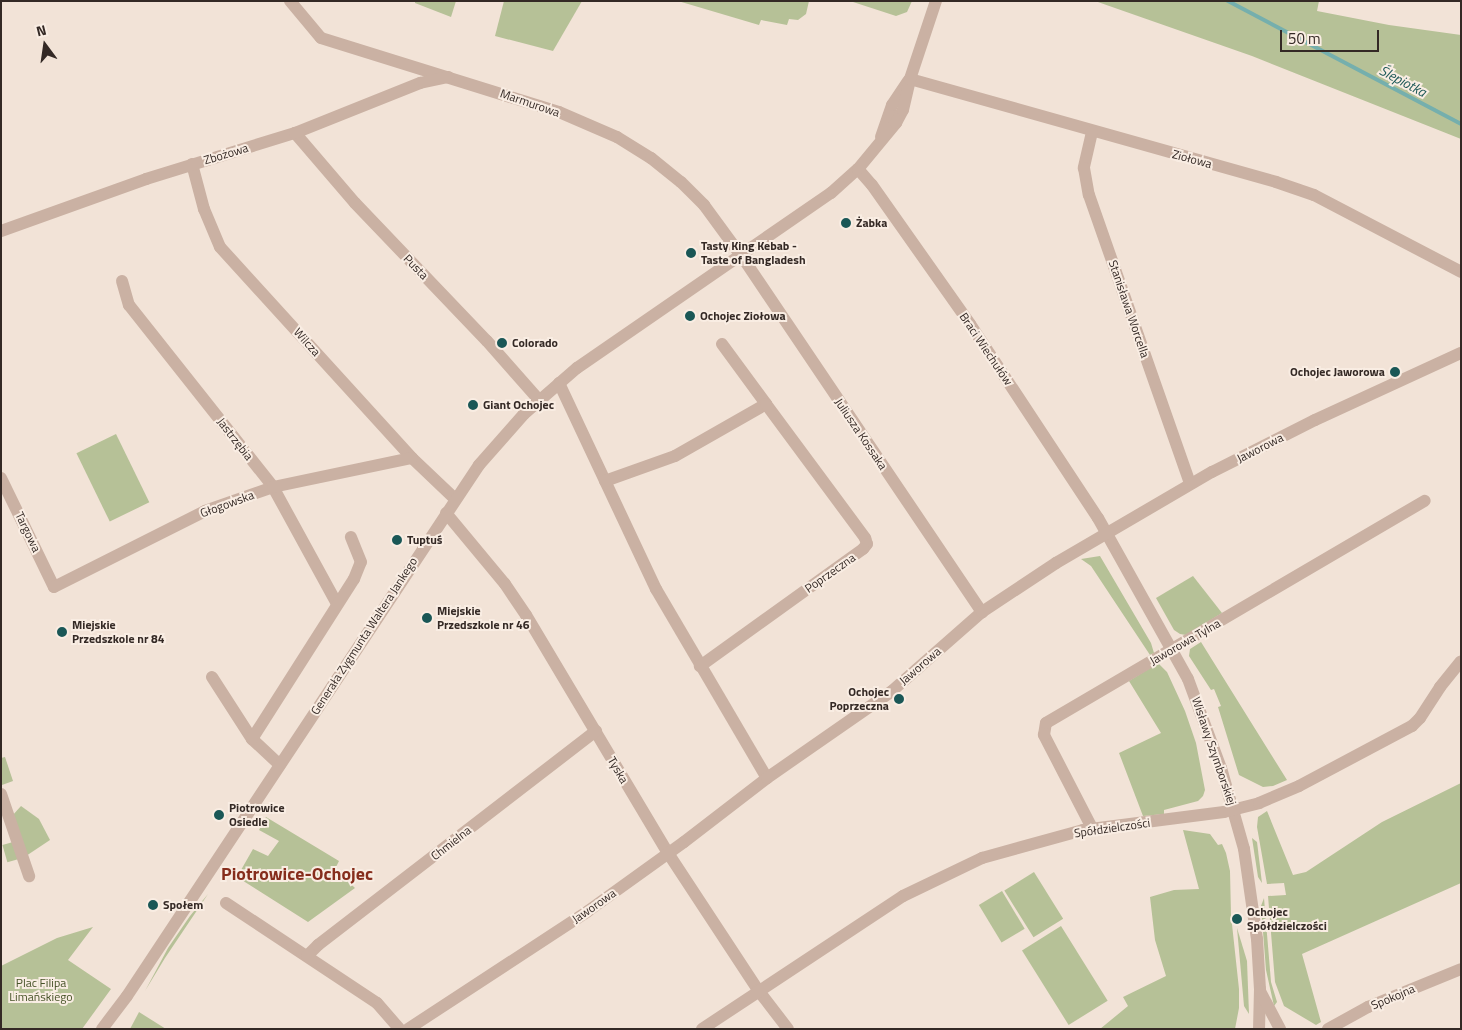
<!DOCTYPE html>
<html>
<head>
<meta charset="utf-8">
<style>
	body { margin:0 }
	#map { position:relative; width:1462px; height:1030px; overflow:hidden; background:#f2e3d7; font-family:"Titillium Web",sans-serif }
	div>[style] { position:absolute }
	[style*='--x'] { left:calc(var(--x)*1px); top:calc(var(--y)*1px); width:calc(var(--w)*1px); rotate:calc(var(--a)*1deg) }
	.green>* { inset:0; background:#b6c197; transform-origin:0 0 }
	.stream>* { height:4px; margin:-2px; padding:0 2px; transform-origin:2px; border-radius:2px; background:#75afad }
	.minor>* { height:12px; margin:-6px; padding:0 6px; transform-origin:6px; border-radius:6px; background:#cab1a3 }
	.dots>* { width:14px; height:14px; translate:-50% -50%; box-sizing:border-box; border:2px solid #f9ede3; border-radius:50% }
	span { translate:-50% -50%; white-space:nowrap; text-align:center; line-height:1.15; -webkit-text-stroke:4px #f9ede3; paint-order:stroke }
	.street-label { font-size:12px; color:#342925 }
	.poi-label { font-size:12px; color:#342925; font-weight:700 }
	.left { translate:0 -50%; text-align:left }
	.right { translate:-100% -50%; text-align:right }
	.park-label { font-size:12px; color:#475328 }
	.water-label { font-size:14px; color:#1a5756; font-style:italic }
	.district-label { font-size:18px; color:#862d1c; font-weight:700 }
	.frame { position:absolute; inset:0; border:2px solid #342925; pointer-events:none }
	.north { position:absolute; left:20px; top:20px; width:50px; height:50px; -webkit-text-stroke:4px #f9ede3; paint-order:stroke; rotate:346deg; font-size:14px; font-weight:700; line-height:20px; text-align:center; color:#342925 }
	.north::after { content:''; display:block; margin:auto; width:18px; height:22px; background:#342925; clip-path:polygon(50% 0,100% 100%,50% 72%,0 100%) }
	.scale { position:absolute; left:1280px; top:30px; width:99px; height:22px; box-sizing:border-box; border:2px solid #342925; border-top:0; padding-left:6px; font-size:15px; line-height:18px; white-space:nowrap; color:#342925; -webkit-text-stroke:4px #f9ede3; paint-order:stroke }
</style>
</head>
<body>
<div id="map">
	<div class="green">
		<i style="clip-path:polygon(415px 1px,456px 1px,451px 17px,415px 3px)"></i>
		<i style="clip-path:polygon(504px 1px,582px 1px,553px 51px,495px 36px)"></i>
		<i style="clip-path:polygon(678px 1px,809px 1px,806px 14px,798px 20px,789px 19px,787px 25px,761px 20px,759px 25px)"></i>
		<i style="clip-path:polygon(850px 1px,912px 1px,907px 12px,896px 16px)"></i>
		<i style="clip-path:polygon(1095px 1px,1319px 1px,1317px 11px,1389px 25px,1461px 35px,1461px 139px,1252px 56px)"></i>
		<i style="left:116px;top:434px;width:76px;height:44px;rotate:64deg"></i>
		<i style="clip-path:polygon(1100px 556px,1151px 643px,1154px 653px,1150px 655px,1091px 566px,1081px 559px)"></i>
		<i style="clip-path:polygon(1193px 576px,1222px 613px,1186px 635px,1180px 634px,1174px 630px,1156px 598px)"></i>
		<i style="clip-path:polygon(1201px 642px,1287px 780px,1273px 786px,1263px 787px,1239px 775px,1218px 707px,1221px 706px,1214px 689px,1211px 690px,1189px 656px,1190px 649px)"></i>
		<i style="clip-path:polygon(1158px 663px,1167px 672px,1185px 711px,1196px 743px,1205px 790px,1203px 796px,1198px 801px,1164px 810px,1164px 814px,1143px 816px,1119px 753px,1161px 733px,1129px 681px)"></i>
		<i style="clip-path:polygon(5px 757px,13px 781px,2px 785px,1px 758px)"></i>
		<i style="clip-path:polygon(1461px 783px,1461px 883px,1302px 954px,1321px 1022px,1316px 1025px,1284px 1006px,1275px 982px,1268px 896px,1286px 895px,1284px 883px,1267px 884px,1257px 827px,1258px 817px,1267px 811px,1293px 875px,1306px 872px,1382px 822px)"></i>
		<i style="clip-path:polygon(21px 806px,39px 819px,50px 840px,26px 856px,12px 816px)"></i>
		<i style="clip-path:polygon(266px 817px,339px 861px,335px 869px,355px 888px,308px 922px,237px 877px,253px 849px,268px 856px,279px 841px,259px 830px)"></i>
		<i style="clip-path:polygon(1183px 830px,1210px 834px,1218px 845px,1222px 844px,1226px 853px,1230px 871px,1231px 915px,1239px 989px,1239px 1008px,1235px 1029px,1100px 1029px,1128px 1006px,1123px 997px,1166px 976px,1155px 940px,1150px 897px,1174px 890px,1199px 889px)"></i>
		<i style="clip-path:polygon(1252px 838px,1257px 842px,1262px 883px,1258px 877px)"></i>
		<i style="left:13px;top:842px;width:18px;height:11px;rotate:74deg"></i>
		<i style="left:1034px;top:872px;width:55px;height:35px;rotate:58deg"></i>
		<i style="left:1002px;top:891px;width:44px;height:27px;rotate:59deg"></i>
		<i style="clip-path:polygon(208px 894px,165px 958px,145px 991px,168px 948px,190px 916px)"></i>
		<i style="clip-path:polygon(1264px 898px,1271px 982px,1277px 1002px,1274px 1006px,1266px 970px,1261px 906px)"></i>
		<i style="left:1061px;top:926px;width:88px;height:46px;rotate:58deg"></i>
		<i style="clip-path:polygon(93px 927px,68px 960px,111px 989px,82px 1029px,1px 1029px,1px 966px,57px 938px)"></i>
		<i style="clip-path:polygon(1237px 928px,1247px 961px,1249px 1014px,1244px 1006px)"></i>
		<i style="clip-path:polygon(139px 1012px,166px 1029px,130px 1029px)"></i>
	</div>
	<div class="stream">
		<i style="--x:1228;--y:1;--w:263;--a:27.8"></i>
	</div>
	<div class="minor">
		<i style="--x:290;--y:1;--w:48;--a:50"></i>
		<i style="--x:321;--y:38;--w:249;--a:17.3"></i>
		<i style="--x:559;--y:112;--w:63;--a:23.3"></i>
		<i style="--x:617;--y:137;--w:40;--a:32"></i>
		<i style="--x:651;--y:158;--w:38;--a:39"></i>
		<i style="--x:681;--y:182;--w:33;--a:45"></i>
		<i style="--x:704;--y:205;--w:69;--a:53.8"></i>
		<i style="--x:745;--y:261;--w:424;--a:56"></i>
		<i style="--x:910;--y:79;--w:380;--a:15.7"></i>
		<i style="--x:1276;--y:182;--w:40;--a:18.9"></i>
		<i style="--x:1314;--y:195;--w:166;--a:27.6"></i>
		<i style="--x:1092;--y:132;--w:37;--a:103"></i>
		<i style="--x:1084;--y:168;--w:27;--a:80"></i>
		<i style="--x:1089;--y:195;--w:306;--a:70.7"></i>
		<i style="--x:295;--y:133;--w:92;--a:49.4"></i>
		<i style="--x:355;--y:203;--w:191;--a:46.3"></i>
		<i style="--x:487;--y:341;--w:79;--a:48.6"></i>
		<i style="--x:881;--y:137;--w:34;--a:-71"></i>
		<i style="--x:892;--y:105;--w:29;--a:-56"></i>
		<i style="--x:192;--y:164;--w:47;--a:75.1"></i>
		<i style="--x:204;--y:209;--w:41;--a:67.2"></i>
		<i style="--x:220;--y:247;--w:285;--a:47.7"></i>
		<i style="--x:412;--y:458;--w:59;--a:43.6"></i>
		<i style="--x:858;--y:169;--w:21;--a:49"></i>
		<i style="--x:872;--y:185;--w:170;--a:54.8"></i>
		<i style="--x:970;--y:324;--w:232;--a:56.6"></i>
		<i style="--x:1098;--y:518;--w:184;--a:60.8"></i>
		<i style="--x:1188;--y:679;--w:95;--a:69.7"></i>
		<i style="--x:1221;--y:768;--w:84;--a:74.1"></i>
		<i style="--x:1244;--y:849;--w:91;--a:81.8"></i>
		<i style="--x:1257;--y:939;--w:50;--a:86.6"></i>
		<i style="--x:1260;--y:989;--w:40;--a:91.4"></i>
		<i style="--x:1;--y:231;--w:154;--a:-19.7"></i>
		<i style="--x:146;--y:179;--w:156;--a:-17.2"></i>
		<i style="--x:295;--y:133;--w:135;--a:-21.8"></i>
		<i style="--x:420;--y:83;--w:29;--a:-12"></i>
		<i style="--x:122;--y:281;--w:25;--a:74"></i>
		<i style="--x:129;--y:305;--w:232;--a:51.6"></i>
		<i style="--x:273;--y:487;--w:133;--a:61.3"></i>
		<i style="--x:722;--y:344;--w:74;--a:53.7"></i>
		<i style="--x:559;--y:383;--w:228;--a:64.8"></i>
		<i style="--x:656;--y:589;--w:219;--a:59.6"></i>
		<i style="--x:1;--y:478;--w:121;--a:64.1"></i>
		<i style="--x:54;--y:587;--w:169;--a:-26.7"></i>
		<i style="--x:205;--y:511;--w:72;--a:-19.4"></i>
		<i style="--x:273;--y:487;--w:142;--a:-11.8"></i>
		<i style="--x:605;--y:481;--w:74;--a:-19.7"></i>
		<i style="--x:675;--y:456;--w:105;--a:-29.7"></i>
		<i style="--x:766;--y:404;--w:167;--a:53.5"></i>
		<i style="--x:865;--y:538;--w:6;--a:72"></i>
		<i style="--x:867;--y:544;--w:6;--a:129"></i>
		<i style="--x:863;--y:549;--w:201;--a:144.3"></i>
		<i style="--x:446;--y:513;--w:92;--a:50.3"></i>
		<i style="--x:505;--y:584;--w:37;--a:56"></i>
		<i style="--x:526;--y:615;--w:277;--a:59.2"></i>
		<i style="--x:668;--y:853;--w:164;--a:56.7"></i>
		<i style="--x:758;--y:990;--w:49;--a:52.4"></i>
		<i style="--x:212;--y:677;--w:74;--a:57.2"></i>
		<i style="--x:252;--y:739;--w:38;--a:43"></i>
		<i style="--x:252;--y:739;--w:190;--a:-57.5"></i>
		<i style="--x:354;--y:579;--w:18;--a:-68"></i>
		<i style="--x:361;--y:562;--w:27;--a:-112"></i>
		<i style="--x:1;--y:794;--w:87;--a:71.1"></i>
		<i style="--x:1092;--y:828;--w:105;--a:-117.3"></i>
		<i style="--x:1044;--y:735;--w:12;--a:-81"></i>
		<i style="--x:1046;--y:723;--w:439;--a:-30.4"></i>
		<i style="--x:226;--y:903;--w:181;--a:33.5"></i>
		<i style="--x:377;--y:1003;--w:35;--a:49"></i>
		<i style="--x:307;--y:956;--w:16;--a:-45"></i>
		<i style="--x:318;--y:945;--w:351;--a:-37.6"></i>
		<i style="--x:1260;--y:991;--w:43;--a:62.2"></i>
		<i style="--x:102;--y:1029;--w:41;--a:-52.9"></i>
		<i style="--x:127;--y:996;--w:637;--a:-56.46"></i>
		<i style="--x:479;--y:465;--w:68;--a:-48.6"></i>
		<i style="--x:524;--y:414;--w:70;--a:-41"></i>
		<i style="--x:577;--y:368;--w:308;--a:-34.6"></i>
		<i style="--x:831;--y:193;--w:36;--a:-42"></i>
		<i style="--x:858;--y:169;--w:60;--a:-50.4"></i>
		<i style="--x:896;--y:123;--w:15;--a:-62"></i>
		<i style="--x:903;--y:110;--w:32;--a:-77"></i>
		<i style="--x:910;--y:79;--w:82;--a:-71.6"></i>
		<i style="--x:408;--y:1029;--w:215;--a:-33.2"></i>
		<i style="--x:588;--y:911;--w:118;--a:-35.7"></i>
		<i style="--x:684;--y:842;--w:105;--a:-37.6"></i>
		<i style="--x:767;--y:778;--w:152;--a:-34.8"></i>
		<i style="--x:892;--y:691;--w:120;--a:-41.3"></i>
		<i style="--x:982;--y:612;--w:89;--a:-33.5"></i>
		<i style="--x:1056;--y:563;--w:181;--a:-30.3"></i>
		<i style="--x:1212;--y:472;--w:115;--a:-26.8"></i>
		<i style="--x:1315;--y:420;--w:161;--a:-24.7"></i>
		<i style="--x:702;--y:1029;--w:241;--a:-33.5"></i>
		<i style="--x:903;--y:896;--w:88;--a:-25.7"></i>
		<i style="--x:982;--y:858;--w:105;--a:-15.5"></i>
		<i style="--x:1083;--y:830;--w:142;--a:-7.3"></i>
		<i style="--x:1224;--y:812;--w:36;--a:-14"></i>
		<i style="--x:1259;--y:803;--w:43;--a:-23"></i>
		<i style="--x:1299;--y:786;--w:128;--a:-28"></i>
		<i style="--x:1412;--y:726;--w:11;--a:-45"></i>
		<i style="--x:1420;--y:718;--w:37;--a:-57"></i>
		<i style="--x:1440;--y:687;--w:33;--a:-51"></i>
		<i style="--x:1328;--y:1029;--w:46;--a:-28.8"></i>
		<i style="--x:1368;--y:1007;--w:100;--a:-22.2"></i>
	</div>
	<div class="dots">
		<i style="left:846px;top:223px;background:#1a5756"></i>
		<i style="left:691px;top:253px;background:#1a5756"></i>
		<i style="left:690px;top:316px;background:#1a5756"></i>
		<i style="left:502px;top:343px;background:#1a5756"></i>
		<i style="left:1395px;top:372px;background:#1a5756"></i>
		<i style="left:473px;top:405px;background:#1a5756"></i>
		<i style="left:397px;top:540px;background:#1a5756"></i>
		<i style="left:427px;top:618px;background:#1a5756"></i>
		<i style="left:62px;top:632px;background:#1a5756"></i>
		<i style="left:899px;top:699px;background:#1a5756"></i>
		<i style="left:219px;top:815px;background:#1a5756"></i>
		<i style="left:153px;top:905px;background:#1a5756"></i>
		<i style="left:1237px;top:919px;background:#1a5756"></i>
	</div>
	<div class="street-label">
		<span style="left:530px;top:103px;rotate:19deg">Marmurowa</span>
		<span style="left:226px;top:154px;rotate:-17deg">Zbożowa</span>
		<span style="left:1192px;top:159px;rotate:15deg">Ziołowa</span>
		<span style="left:416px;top:267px;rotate:46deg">Pusta</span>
		<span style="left:1129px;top:309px;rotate:71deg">Stanisława Worcella</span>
		<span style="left:307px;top:342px;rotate:48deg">Wilcza</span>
		<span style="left:986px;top:349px;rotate:56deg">Braci Wiechułów</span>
		<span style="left:861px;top:434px;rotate:56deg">Juliusza Kossaka</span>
		<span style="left:235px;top:439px;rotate:52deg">Jastrzębia</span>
		<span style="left:1260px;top:448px;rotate:-27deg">Jaworowa</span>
		<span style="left:227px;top:504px;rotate:-20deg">Głogowska</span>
		<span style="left:28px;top:532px;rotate:64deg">Targowa</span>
		<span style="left:830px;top:573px;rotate:-35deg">Poprzeczna</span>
		<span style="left:364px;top:636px;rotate:-57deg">Generała Zygmunta Waltera Jankego</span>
		<span style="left:1185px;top:642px;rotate:-30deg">Jaworowa Tylna</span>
		<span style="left:920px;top:666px;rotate:-41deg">Jaworowa</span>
		<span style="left:1214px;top:751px;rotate:71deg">Wisławy Szymborskiej</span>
		<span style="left:618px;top:770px;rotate:60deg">Tyska</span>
		<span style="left:1112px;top:828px;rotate:-8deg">Spółdzielczości</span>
		<span style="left:451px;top:843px;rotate:-38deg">Chmielna</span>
		<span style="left:594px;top:906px;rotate:-35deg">Jaworowa</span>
		<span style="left:1393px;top:997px;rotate:-23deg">Spokojna</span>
	</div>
	<div class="poi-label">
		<span class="left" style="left:856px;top:223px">Żabka</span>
		<span class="left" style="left:701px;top:253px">Tasty King Kebab -<br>Taste of Bangladesh</span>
		<span class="left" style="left:700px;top:316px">Ochojec Ziołowa</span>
		<span class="left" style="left:512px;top:343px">Colorado</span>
		<span class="right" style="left:1385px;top:372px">Ochojec Jaworowa</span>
		<span class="left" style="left:483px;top:405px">Giant Ochojec</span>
		<span class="left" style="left:407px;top:540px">Tuptuś</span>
		<span class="left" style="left:437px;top:618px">Miejskie<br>Przedszkole nr 46</span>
		<span class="left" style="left:72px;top:632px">Miejskie<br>Przedszkole nr 84</span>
		<span class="right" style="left:889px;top:699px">Ochojec<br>Poprzeczna</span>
		<span class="left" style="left:229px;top:815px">Piotrowice<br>Osiedle</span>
		<span class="left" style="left:163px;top:905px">Społem</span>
		<span class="left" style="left:1247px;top:919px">Ochojec<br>Spółdzielczości</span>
	</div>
	<div class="park-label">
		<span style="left:41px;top:990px">Plac Filipa<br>Limańskiego</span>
	</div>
	<div class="water-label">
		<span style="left:1403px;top:81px;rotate:28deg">Ślepiotka</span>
	</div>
	<div class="district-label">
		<span style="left:297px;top:874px">Piotrowice-Ochojec</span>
	</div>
	<div class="frame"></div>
	<div class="north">N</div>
	<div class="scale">50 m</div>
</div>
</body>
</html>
